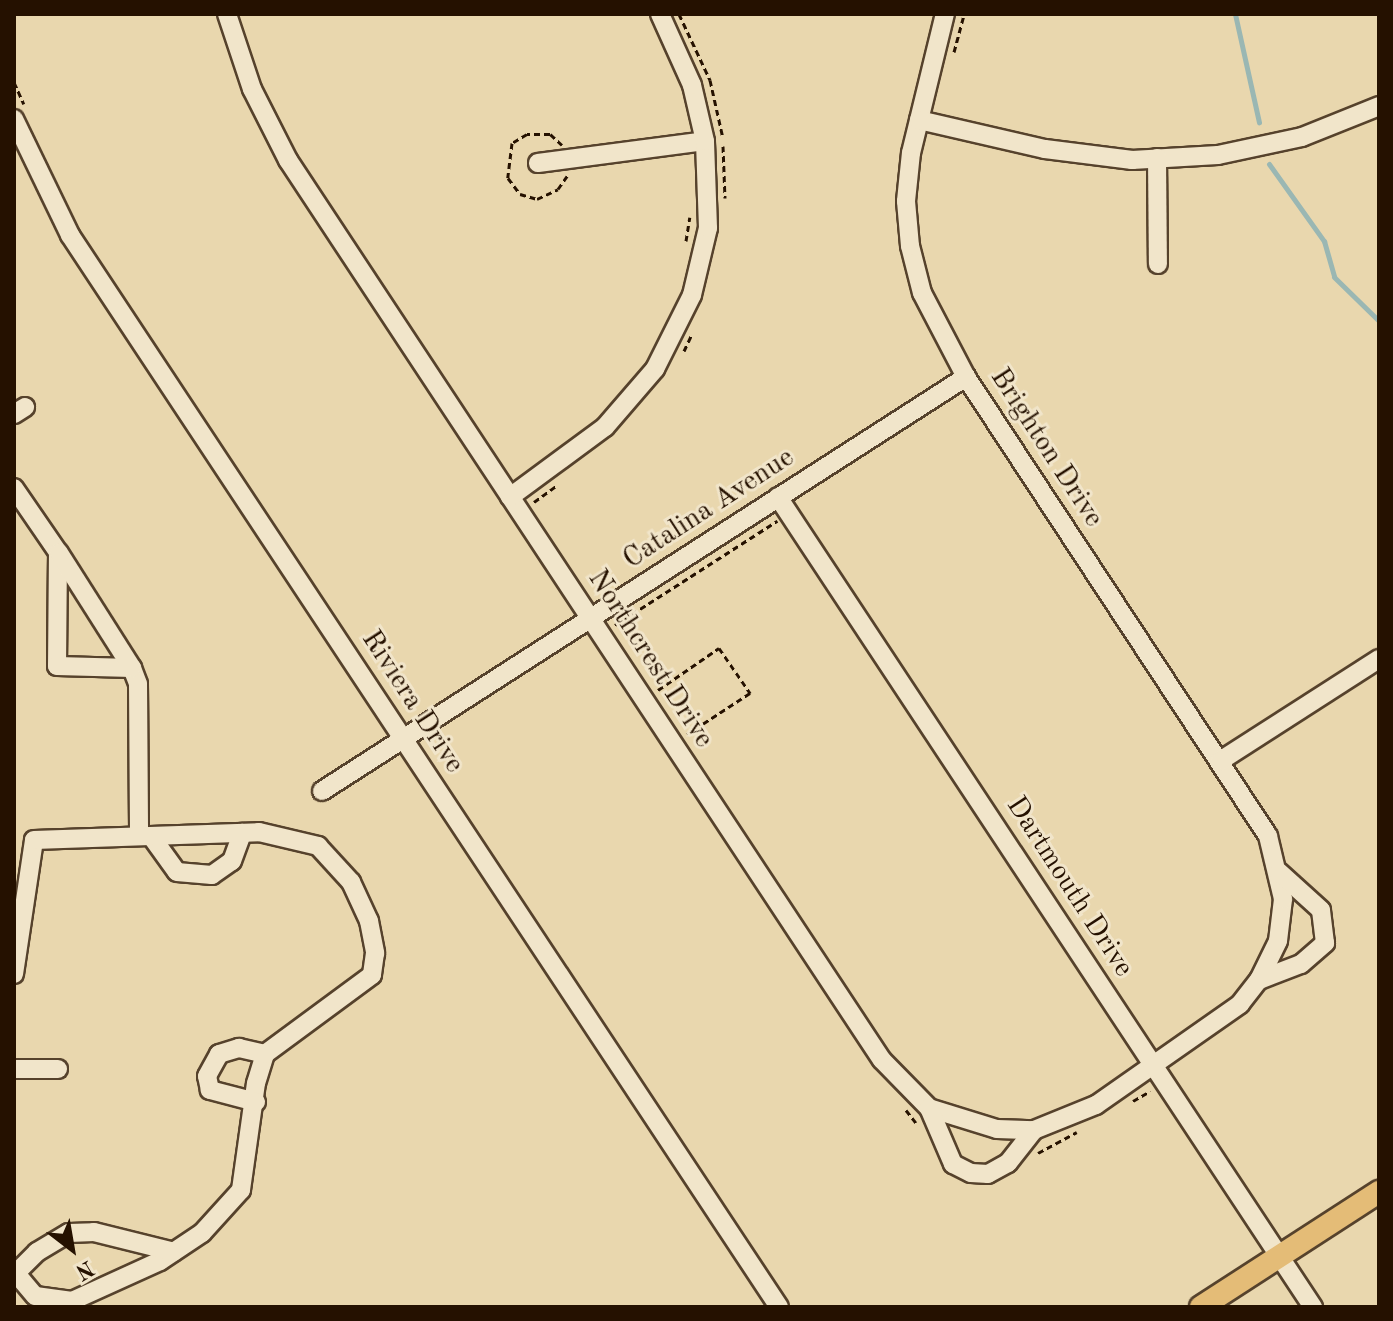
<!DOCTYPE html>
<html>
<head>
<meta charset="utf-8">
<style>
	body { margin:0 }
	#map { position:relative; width:1393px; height:1321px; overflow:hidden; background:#e9d7ae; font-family:"Old Standard TT",serif }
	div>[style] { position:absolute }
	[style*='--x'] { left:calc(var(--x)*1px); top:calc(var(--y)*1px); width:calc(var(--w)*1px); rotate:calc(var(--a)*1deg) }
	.stream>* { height:5px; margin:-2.5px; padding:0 2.5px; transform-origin:2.5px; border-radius:2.5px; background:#9ab7b3 }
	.path>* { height:3px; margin-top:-1.5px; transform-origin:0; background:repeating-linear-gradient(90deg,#251100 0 6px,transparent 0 10px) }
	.roads { filter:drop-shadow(2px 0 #56422c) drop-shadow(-2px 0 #56422c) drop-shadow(0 2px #56422c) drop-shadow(0 -2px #56422c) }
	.minor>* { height:18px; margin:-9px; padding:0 9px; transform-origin:9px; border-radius:9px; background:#f1e5ca }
	.major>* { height:22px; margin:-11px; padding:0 11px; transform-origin:11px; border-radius:11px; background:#e4bc77 }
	span { translate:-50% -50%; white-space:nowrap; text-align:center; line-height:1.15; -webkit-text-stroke:6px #f1e5ca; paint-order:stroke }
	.street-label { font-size:28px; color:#251100 }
	.frame { position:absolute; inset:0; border:16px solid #251100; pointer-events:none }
	.north { position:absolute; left:32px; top:1209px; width:80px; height:80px; -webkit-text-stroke:6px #f1e5ca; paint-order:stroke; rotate:149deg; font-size:22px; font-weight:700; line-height:32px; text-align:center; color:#251100 }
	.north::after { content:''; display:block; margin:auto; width:28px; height:36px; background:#251100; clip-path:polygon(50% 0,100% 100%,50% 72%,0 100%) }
</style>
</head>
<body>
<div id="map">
	<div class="stream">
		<i style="--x:1235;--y:14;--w:111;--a:77.5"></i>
		<i style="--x:1269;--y:164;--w:95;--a:54.5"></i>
		<i style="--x:1324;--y:241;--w:37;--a:74"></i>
		<i style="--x:1334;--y:277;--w:63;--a:44.4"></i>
	</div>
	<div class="path">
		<i style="--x:679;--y:14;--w:73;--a:64.8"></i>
		<i style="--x:710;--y:80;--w:59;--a:77.4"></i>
		<i style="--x:954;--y:52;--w:39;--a:-75"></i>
		<i style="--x:14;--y:82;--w:24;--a:66"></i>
		<i style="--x:562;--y:145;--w:16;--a:-137"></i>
		<i style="--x:550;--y:134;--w:23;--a:180"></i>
		<i style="--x:527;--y:134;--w:17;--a:149"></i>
		<i style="--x:512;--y:143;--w:35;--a:97"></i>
		<i style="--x:508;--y:178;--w:20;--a:53"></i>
		<i style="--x:520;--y:194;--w:18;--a:16"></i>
		<i style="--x:537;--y:199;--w:23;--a:-25"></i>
		<i style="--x:558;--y:189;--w:16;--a:-55"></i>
		<i style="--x:723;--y:146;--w:52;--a:87.8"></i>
		<i style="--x:686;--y:241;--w:24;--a:-81"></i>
		<i style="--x:684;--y:351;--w:17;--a:-65"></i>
		<i style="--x:534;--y:502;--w:27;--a:-36"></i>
		<i style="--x:615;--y:625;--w:193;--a:-32.7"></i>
		<i style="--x:658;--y:690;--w:74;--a:-34.5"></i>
		<i style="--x:719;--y:648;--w:55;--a:55.4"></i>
		<i style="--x:750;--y:693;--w:75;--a:146.9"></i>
		<i style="--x:1133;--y:1101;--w:20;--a:-30"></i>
		<i style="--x:906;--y:1110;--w:16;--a:52"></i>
		<i style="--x:1038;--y:1153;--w:44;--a:-28.3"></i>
	</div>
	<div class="roads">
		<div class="minor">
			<i style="--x:227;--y:14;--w:79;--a:71.6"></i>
			<i style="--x:252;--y:89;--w:80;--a:63.1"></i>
			<i style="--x:288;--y:160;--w:1078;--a:56.58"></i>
			<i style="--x:882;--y:1060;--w:67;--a:45.6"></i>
			<i style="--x:929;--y:1108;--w:71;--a:17.2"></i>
			<i style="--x:997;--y:1129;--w:37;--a:2"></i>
			<i style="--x:1034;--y:1130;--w:67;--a:-22"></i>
			<i style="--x:1096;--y:1105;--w:176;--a:-35"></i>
			<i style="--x:1240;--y:1004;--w:31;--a:-52"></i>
			<i style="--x:1259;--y:980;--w:43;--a:-64"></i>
			<i style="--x:1278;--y:941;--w:42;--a:-83.2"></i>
			<i style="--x:1283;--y:899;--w:65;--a:-103.4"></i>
			<i style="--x:1268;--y:836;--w:549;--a:-123.34"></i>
			<i style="--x:966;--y:377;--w:95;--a:-117.6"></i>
			<i style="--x:922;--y:293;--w:49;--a:-104.3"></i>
			<i style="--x:910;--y:246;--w:45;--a:-95.1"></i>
			<i style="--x:906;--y:201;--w:48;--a:-84.1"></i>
			<i style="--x:911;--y:153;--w:143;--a:-76.3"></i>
			<i style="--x:14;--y:119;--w:129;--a:64.2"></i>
			<i style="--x:70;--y:235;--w:1285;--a:56.52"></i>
			<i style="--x:919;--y:120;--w:129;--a:13"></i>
			<i style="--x:1045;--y:149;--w:88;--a:7.2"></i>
			<i style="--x:1132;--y:160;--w:86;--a:-3.3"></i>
			<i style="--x:1218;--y:155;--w:86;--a:-12.1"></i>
			<i style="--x:1302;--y:137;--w:83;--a:-21.9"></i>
			<i style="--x:1157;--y:158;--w:106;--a:89.5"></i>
			<i style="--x:538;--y:163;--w:168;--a:-7.5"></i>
			<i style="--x:14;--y:414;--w:13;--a:-32"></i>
			<i style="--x:14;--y:488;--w:78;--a:55.5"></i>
			<i style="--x:58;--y:552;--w:114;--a:90.5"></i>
			<i style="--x:57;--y:666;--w:75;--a:1.5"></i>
			<i style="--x:132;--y:668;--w:17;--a:69"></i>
			<i style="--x:138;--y:684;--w:152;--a:89.6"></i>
			<i style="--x:510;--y:497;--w:118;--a:-36.4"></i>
			<i style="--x:605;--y:427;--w:77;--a:-49.2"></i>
			<i style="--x:655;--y:369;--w:83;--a:-63.4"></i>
			<i style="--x:692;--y:295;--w:69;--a:-76.6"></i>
			<i style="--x:708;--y:228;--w:87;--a:-92"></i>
			<i style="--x:705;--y:141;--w:57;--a:-103.1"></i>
			<i style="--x:692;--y:85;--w:78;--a:-114.3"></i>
			<i style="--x:778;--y:497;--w:971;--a:56.56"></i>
			<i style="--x:59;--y:553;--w:136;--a:57.6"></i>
			<i style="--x:1220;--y:761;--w:189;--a:-32.7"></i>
			<i style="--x:322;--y:791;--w:766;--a:-32.74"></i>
			<i style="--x:151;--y:836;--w:44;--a:54.2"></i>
			<i style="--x:177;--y:872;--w:35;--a:5"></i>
			<i style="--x:212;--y:875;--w:24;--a:-35"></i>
			<i style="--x:232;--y:861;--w:30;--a:-70"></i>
			<i style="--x:14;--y:974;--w:135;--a:-81.5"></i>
			<i style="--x:34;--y:840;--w:225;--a:-2"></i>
			<i style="--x:259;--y:832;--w:61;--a:13.3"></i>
			<i style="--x:318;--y:846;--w:49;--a:47.5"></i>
			<i style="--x:351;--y:882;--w:43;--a:65.2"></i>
			<i style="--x:369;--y:921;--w:33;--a:79"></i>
			<i style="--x:375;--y:953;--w:22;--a:98"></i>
			<i style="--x:372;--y:975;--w:133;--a:143.6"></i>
			<i style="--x:265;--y:1054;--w:30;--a:107"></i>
			<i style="--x:256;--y:1083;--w:108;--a:98"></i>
			<i style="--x:241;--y:1190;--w:58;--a:132.2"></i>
			<i style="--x:202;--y:1233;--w:50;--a:146.3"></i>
			<i style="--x:160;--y:1261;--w:97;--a:155.6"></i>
			<i style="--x:72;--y:1301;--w:37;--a:-172"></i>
			<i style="--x:35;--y:1296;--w:33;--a:-130"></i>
			<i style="--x:1259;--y:980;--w:45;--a:-20.9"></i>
			<i style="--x:1301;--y:964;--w:32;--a:-41"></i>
			<i style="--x:1325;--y:943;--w:33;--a:-97"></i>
			<i style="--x:1321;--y:910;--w:57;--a:-137.9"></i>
			<i style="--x:14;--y:1069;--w:44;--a:0"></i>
			<i style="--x:256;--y:1102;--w:48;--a:-165.4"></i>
			<i style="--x:210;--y:1090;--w:14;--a:-102"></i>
			<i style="--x:207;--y:1076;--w:25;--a:-61"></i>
			<i style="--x:219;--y:1054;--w:21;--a:-17"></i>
			<i style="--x:239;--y:1048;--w:27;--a:13"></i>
			<i style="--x:929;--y:1108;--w:61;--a:66.8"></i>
			<i style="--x:953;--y:1164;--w:20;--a:27"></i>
			<i style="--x:971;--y:1173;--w:17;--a:3"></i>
			<i style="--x:988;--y:1174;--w:23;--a:-29"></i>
			<i style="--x:1008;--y:1163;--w:42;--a:-51.8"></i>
			<i style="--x:15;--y:1274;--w:31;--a:-45"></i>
			<i style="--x:37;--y:1252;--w:37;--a:-31"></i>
			<i style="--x:69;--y:1233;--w:25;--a:-2"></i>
			<i style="--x:94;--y:1232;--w:82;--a:14"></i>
		</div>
		<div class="major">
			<i style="--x:1201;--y:1307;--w:212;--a:-32.9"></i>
		</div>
	</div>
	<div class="street-label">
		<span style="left:1046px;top:448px;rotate:57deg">Brighton Drive</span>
		<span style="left:709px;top:509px;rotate:-33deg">Catalina Avenue</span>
		<span style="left:650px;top:659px;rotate:57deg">Northcrest Drive</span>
		<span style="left:412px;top:702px;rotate:57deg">Riviera Drive</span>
		<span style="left:1069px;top:887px;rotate:57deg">Dartmouth Drive</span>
	</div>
	<div class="frame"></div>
	<div class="north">N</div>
</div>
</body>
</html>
